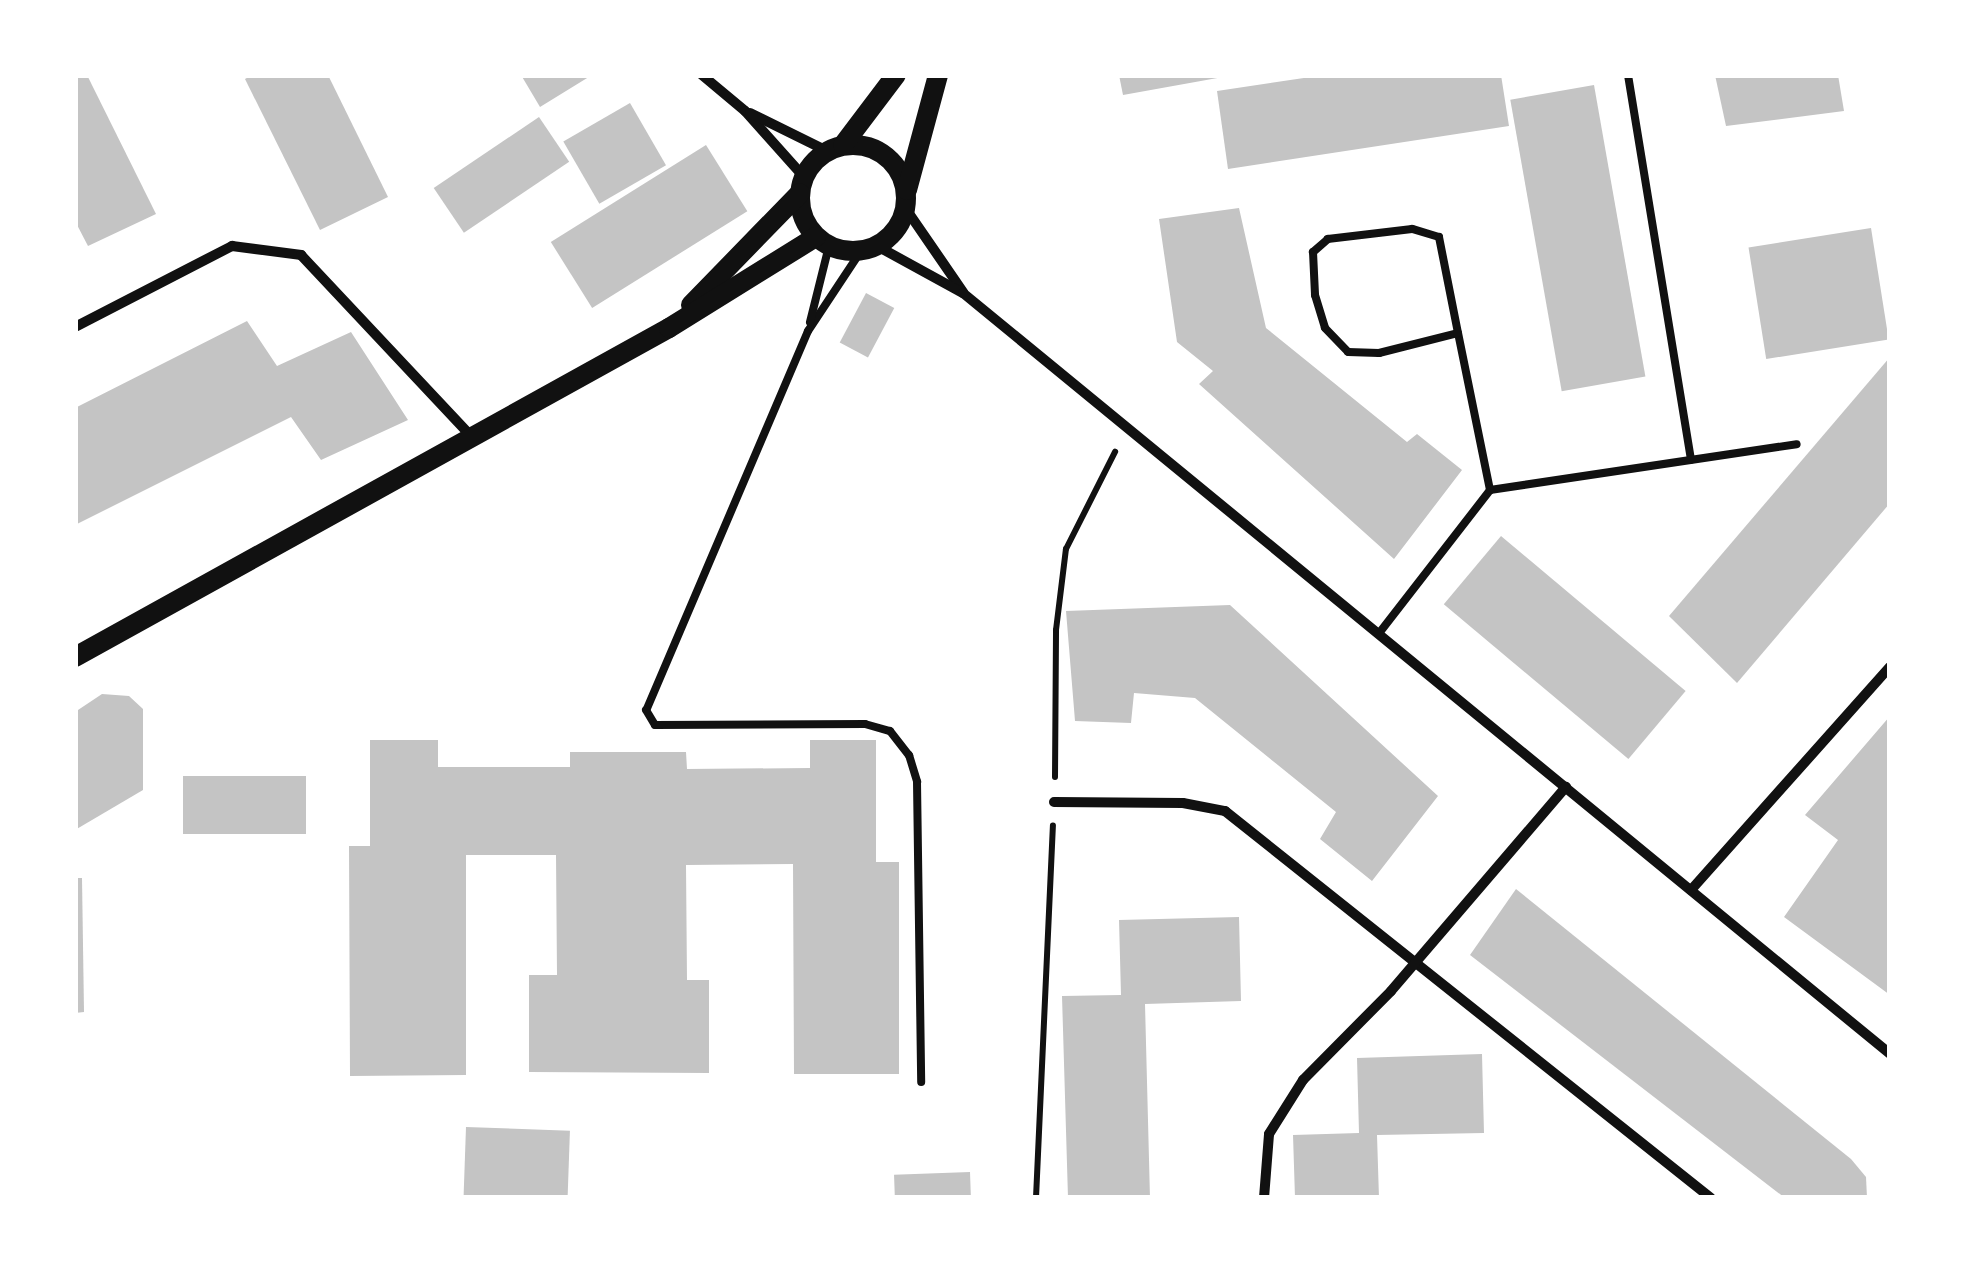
<!DOCTYPE html>
<html>
<head>
<meta charset="utf-8">
<style>
	body { margin:0 }
	#map { position:relative; width:1965px; height:1273px; overflow:hidden; background:#fff; font-family:"Roboto Condensed",sans-serif }
	div>[style] { position:absolute }
	[style*='--x'] { left:calc(var(--x)*1px); top:calc(var(--y)*1px); width:calc(var(--w)*1px); rotate:calc(var(--a)*1deg) }
	.building>* { inset:0; background:#c4c4c4; transform-origin:0 0 }
	.path>* { height:6px; margin:-3px; padding:0 3px; transform-origin:3px; border-radius:3px; background:#111 }
	.service>* { height:8px; margin:-4px; padding:0 4px; transform-origin:4px; border-radius:4px; background:#111 }
	.minor>* { height:10px; margin:-5px; padding:0 5px; transform-origin:5px; border-radius:5px; background:#111 }
	.secondary>* { height:20px; margin:-10px; padding:0 10px; transform-origin:10px; border-radius:10px; background:#111 }
	.secondary>.ring { margin:-10px; padding:0; box-sizing:content-box; background:none; border:20px solid #111; border-radius:50% }
	span { translate:-50% -50%; white-space:nowrap; text-align:center; line-height:1.15; -webkit-text-stroke:8px #fff; paint-order:stroke }
	.frame { position:absolute; inset:0; border:78px solid #fff; pointer-events:none }
</style>
</head>
<body>
<div id="map">
	<div class="building">
		<i style="clip-path:polygon(75px 75px,87px 75px,156px 214px,88px 246px,75px 221px)"></i>
		<i style="clip-path:polygon(252px 75px,328px 75px,388px 197px,320px 230px,245px 79px)"></i>
		<i style="clip-path:polygon(521px 75px,592px 75px,540px 107px)"></i>
		<i style="clip-path:polygon(1119px 75px,1223px 75px,1223px 77px,1123px 95px)"></i>
		<i style="clip-path:polygon(1324px 75px,1501px 75px,1509px 126px,1228px 169px,1217px 91px)"></i>
		<i style="clip-path:polygon(1715px 75px,1838px 75px,1844px 111px,1726px 126px)"></i>
		<i style="left:1594px;top:85px;width:296px;height:85px;rotate:80deg"></i>
		<i style="left:630px;top:103px;width:72px;height:77px;rotate:60deg"></i>
		<i style="left:539px;top:117px;width:54px;height:127px;rotate:56deg"></i>
		<i style="left:706px;top:145px;width:78px;height:183px;rotate:58deg"></i>
		<i style="clip-path:polygon(1239px 208px,1266px 328px,1407px 442px,1417px 434px,1462px 470px,1394px 559px,1199px 384px,1213px 371px,1177px 342px,1159px 219px)"></i>
		<i style="left:1871px;top:228px;width:113px;height:124px;rotate:81deg"></i>
		<i style="left:866px;top:293px;width:32px;height:56px;rotate:28deg"></i>
		<i style="clip-path:polygon(247px 321px,277px 366px,351px 332px,408px 420px,321px 460px,291px 417px,75px 525px,75px 408px)"></i>
		<i style="clip-path:polygon(1890px 357px,1890px 503px,1737px 683px,1669px 616px)"></i>
		<i style="left:1501px;top:536px;width:241px;height:89px;rotate:40deg"></i>
		<i style="clip-path:polygon(1230px 605px,1438px 796px,1372px 881px,1320px 839px,1336px 812px,1195px 698px,1134px 693px,1131px 723px,1075px 721px,1066px 611px)"></i>
		<i style="clip-path:polygon(102px 694px,129px 696px,143px 709px,143px 790px,75px 830px,75px 712px)"></i>
		<i style="clip-path:polygon(1890px 716px,1890px 995px,1784px 917px,1838px 840px,1805px 815px)"></i>
		<i style="clip-path:polygon(370px 740px,438px 740px,438px 767px,570px 767px,570px 752px,686px 752px,687px 769px,810px 768px,810px 740px,876px 740px,876px 862px,899px 862px,899px 1074px,794px 1074px,793px 864px,686px 865px,687px 980px,709px 980px,709px 1073px,529px 1072px,529px 975px,557px 975px,556px 855px,466px 855px,466px 1075px,350px 1076px,349px 846px,370px 846px)"></i>
		<i style="left:183px;top:776px;width:123px;height:58px"></i>
		<i style="clip-path:polygon(75px 878px,82px 878px,84px 1012px,75px 1013px)"></i>
		<i style="clip-path:polygon(1516px 889px,1851px 1159px,1866px 1177px,1867px 1198px,1785px 1198px,1470px 955px)"></i>
		<i style="clip-path:polygon(1239px 917px,1241px 1001px,1145px 1004px,1150px 1198px,1068px 1198px,1062px 996px,1121px 995px,1119px 920px)"></i>
		<i style="clip-path:polygon(1482px 1054px,1484px 1133px,1377px 1135px,1379px 1198px,1295px 1198px,1293px 1135px,1359px 1133px,1357px 1058px)"></i>
		<i style="left:466px;top:1127px;width:104px;height:68px;rotate:2deg"></i>
		<i style="left:970px;top:1172px;width:26px;height:76px;rotate:88deg"></i>
	</div>
	<div class="path">
		<i style="--x:1055;--y:777;--w:147;--a:-89.6"></i>
		<i style="--x:1056;--y:630;--w:82;--a:-83"></i>
		<i style="--x:1066;--y:549;--w:109;--a:-63.2"></i>
		<i style="--x:1036;--y:1198;--w:373;--a:-87.4"></i>
	</div>
	<div class="service">
		<i style="--x:1628;--y:75;--w:390;--a:80.7"></i>
		<i style="--x:861;--y:251;--w:96;--a:123.5"></i>
		<i style="--x:808;--y:331;--w:412;--a:113.1"></i>
		<i style="--x:646;--y:710;--w:17;--a:59"></i>
		<i style="--x:655;--y:725;--w:210;--a:-0.3"></i>
		<i style="--x:865;--y:724;--w:26;--a:16"></i>
		<i style="--x:890;--y:731;--w:31;--a:52"></i>
		<i style="--x:909;--y:755;--w:28;--a:73"></i>
		<i style="--x:917;--y:782;--w:300;--a:89.2"></i>
		<i style="--x:810;--y:322;--w:78;--a:-76"></i>
		<i style="--x:1490;--y:490;--w:310;--a:-8.5"></i>
		<i style="--x:1380;--y:632;--w:180;--a:-52.2"></i>
		<i style="--x:1490;--y:490;--w:160;--a:-101.5"></i>
		<i style="--x:1458;--y:333;--w:98;--a:-101.2"></i>
		<i style="--x:1439;--y:237;--w:28;--a:-163"></i>
		<i style="--x:1412;--y:229;--w:85;--a:173.2"></i>
		<i style="--x:1328;--y:239;--w:20;--a:139"></i>
		<i style="--x:1313;--y:252;--w:43;--a:87.3"></i>
		<i style="--x:1315;--y:295;--w:34;--a:73"></i>
		<i style="--x:1325;--y:328;--w:33;--a:46"></i>
		<i style="--x:1348;--y:352;--w:31;--a:2"></i>
		<i style="--x:1379;--y:353;--w:81;--a:-14.2"></i>
	</div>
	<div class="minor">
		<i style="--x:702;--y:75;--w:56;--a:39.9"></i>
		<i style="--x:745;--y:111;--w:89;--a:48.2"></i>
		<i style="--x:750;--y:113;--w:86;--a:26.3"></i>
		<i style="--x:906;--y:209;--w:101;--a:55.5"></i>
		<i style="--x:877;--y:246;--w:98;--a:28.7"></i>
		<i style="--x:963;--y:293;--w:1199;--a:39.38"></i>
		<i style="--x:75;--y:327;--w:177;--a:-27.3"></i>
		<i style="--x:232;--y:246;--w:70;--a:7.4"></i>
		<i style="--x:301;--y:255;--w:250;--a:46.8"></i>
		<i style="--x:1054;--y:802;--w:129;--a:0.4"></i>
		<i style="--x:1183;--y:803;--w:43;--a:10.8"></i>
		<i style="--x:1225;--y:811;--w:621;--a:38.53"></i>
		<i style="--x:1691;--y:890;--w:299;--a:-48.3"></i>
		<i style="--x:1264;--y:1198;--w:64;--a:-85.5"></i>
		<i style="--x:1269;--y:1134;--w:64;--a:-57.8"></i>
		<i style="--x:1303;--y:1080;--w:125;--a:-45.3"></i>
		<i style="--x:1391;--y:991;--w:269;--a:-49.4"></i>
	</div>
	<div class="secondary">
		<i class="ring" style="left:800px;top:145px;width:86px;height:86px"></i>
		<i style="--x:843;--y:145;--w:88;--a:-52.9"></i>
		<i style="--x:907;--y:190;--w:119;--a:-74.9"></i>
		<i style="--x:691;--y:305;--w:156;--a:-45.8"></i>
		<i style="--x:75;--y:657;--w:679;--a:-28.98"></i>
		<i style="--x:669;--y:328;--w:173;--a:-31.8"></i>
	</div>
	<div class="frame"></div>
</div>
</body>
</html>
